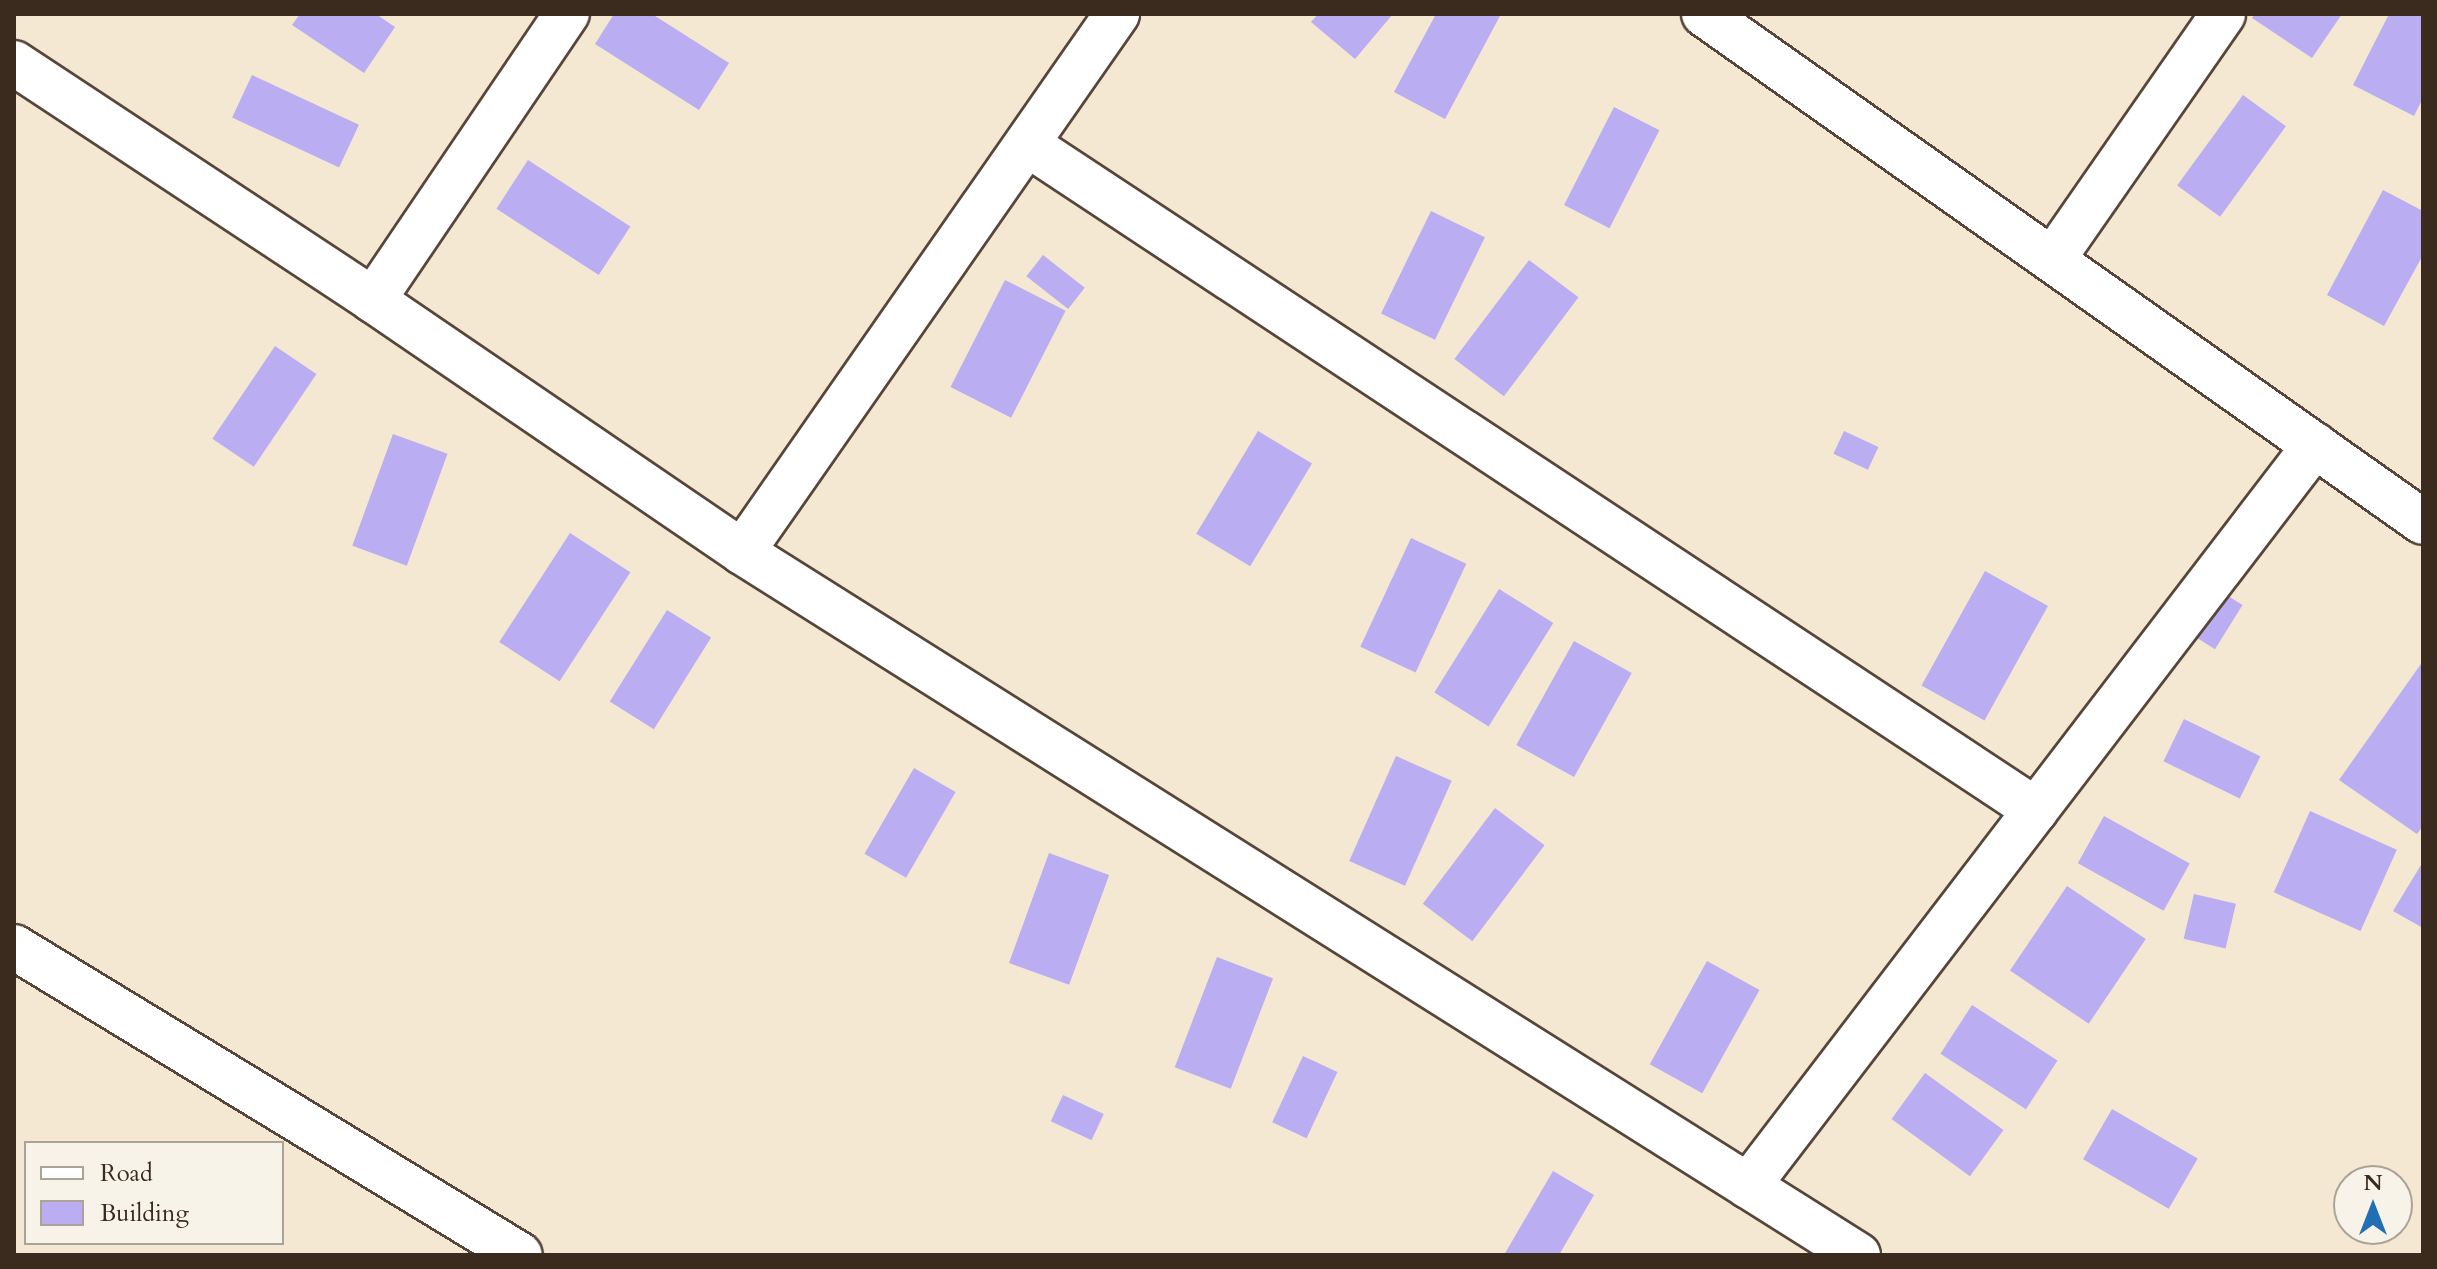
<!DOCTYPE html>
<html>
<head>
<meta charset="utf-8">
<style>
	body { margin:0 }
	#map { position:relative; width:2437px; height:1269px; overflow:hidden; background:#f4e8d2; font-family:Cardo,serif }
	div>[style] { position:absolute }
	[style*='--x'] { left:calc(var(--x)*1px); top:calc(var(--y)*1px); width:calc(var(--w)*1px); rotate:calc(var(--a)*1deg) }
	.building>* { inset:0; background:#baadf2; transform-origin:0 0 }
	.roads { filter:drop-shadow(2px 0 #574639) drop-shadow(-2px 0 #574639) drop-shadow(0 2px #574639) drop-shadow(0 -2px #574639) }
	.minor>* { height:44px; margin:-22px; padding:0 22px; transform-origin:22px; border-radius:22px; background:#fff }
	span { translate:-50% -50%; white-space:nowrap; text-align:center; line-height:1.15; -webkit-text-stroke:6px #f7f3e8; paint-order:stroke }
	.frame { position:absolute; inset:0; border:16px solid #3b2a1e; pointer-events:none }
	.legend { position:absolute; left:24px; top:1141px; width:260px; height:104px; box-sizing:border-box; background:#f7f3e8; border:2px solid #aca397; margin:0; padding:10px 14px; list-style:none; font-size:24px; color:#3b2a1e }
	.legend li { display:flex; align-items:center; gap:16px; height:40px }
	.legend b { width:40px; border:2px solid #aca397 }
	.north { position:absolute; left:2333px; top:1165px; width:80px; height:80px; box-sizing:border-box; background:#f7f3e8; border:2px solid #aca397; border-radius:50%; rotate:0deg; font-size:22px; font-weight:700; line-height:32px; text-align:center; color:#3b2a1e }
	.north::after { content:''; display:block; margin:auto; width:28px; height:36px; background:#1f6fb2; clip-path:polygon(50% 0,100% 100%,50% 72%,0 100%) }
</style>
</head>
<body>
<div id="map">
	<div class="building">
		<i style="clip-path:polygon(300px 14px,376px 14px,395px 27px,364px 73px,292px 25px)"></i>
		<i style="clip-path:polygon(614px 14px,652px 14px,729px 63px,699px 110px,595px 44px)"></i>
		<i style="clip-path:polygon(1318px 14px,1393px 14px,1355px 59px,1311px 22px)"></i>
		<i style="clip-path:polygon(1436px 14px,1501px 14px,1445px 119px,1394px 92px)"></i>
		<i style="clip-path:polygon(2255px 14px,2342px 14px,2312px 58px,2252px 18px)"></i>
		<i style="clip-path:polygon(2389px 14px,2423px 14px,2423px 98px,2414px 116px,2353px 85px)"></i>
		<i style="left:252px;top:75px;width:118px;height:47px;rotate:25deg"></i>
		<i style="left:2243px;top:95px;width:53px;height:112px;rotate:36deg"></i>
		<i style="left:1614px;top:107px;width:51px;height:110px;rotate:27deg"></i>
		<i style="left:528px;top:160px;width:122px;height:58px;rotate:33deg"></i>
		<i style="clip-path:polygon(2383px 190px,2423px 211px,2423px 255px,2384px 326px,2327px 295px)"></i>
		<i style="left:1431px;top:211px;width:60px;height:114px;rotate:26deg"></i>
		<i style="left:1043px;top:255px;width:53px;height:27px;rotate:38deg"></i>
		<i style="left:1529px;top:260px;width:62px;height:124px;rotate:37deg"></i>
		<i style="left:1005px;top:280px;width:68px;height:120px;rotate:27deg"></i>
		<i style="left:275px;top:346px;width:50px;height:112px;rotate:34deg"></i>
		<i style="left:1258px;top:431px;width:63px;height:120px;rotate:31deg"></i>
		<i style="left:1844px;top:431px;width:38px;height:25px;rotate:25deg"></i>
		<i style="left:393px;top:434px;width:58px;height:119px;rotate:20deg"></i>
		<i style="left:570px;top:533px;width:72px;height:130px;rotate:33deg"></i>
		<i style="left:1411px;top:538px;width:61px;height:120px;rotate:25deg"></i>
		<i style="left:1985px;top:571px;width:72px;height:131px;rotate:29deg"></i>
		<i style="left:2212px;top:586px;width:36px;height:52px;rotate:32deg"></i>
		<i style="left:1499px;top:589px;width:64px;height:122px;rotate:32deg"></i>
		<i style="left:667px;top:610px;width:52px;height:108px;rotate:32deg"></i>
		<i style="left:1574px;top:641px;width:66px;height:119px;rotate:29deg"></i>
		<i style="clip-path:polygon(2423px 661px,2423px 826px,2417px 834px,2339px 780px)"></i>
		<i style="left:2184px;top:719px;width:85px;height:47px;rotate:26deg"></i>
		<i style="left:1396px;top:756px;width:61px;height:115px;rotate:24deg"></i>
		<i style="left:914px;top:768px;width:48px;height:99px;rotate:30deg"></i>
		<i style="left:1495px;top:808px;width:62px;height:120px;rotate:37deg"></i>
		<i style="left:2310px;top:811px;width:95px;height:89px;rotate:24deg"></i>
		<i style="left:2104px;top:816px;width:98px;height:54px;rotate:29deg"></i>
		<i style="left:1049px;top:853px;width:64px;height:117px;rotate:20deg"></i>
		<i style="clip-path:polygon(2421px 865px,2423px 866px,2423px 928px,2393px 911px)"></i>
		<i style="left:2067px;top:886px;width:95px;height:102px;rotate:34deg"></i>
		<i style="left:2194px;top:894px;width:43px;height:46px;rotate:13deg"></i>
		<i style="left:1217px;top:957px;width:60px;height:118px;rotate:21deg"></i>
		<i style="left:1707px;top:961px;width:60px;height:118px;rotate:29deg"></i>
		<i style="left:1972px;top:1005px;width:102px;height:58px;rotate:33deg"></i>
		<i style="left:1303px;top:1056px;width:38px;height:73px;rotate:25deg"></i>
		<i style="left:1925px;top:1073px;width:97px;height:57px;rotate:36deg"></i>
		<i style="left:1063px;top:1095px;width:45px;height:29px;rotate:25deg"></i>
		<i style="left:2112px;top:1109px;width:99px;height:58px;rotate:30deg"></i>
		<i style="clip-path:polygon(1553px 1171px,1594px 1195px,1559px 1255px,1504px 1255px)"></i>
	</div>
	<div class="roads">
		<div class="minor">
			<i style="--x:1704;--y:14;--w:880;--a:35.24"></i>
			<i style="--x:14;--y:63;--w:430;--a:33.4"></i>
			<i style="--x:373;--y:300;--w:447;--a:34.3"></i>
			<i style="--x:742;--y:552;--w:1319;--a:32.21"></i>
			<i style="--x:1027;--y:144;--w:1209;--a:33.43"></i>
			<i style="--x:2053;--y:259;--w:298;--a:-55.2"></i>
			<i style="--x:373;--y:300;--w:346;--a:-55.9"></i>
			<i style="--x:742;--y:552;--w:656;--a:-55.12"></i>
			<i style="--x:14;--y:947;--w:592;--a:31.33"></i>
			<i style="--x:1748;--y:1186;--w:933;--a:-52.58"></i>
		</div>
	</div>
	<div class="frame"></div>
	<ul class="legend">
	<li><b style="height:10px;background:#fff"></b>Road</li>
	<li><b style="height:22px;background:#baadf2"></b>Building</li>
	</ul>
	<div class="north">N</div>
</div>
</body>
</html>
